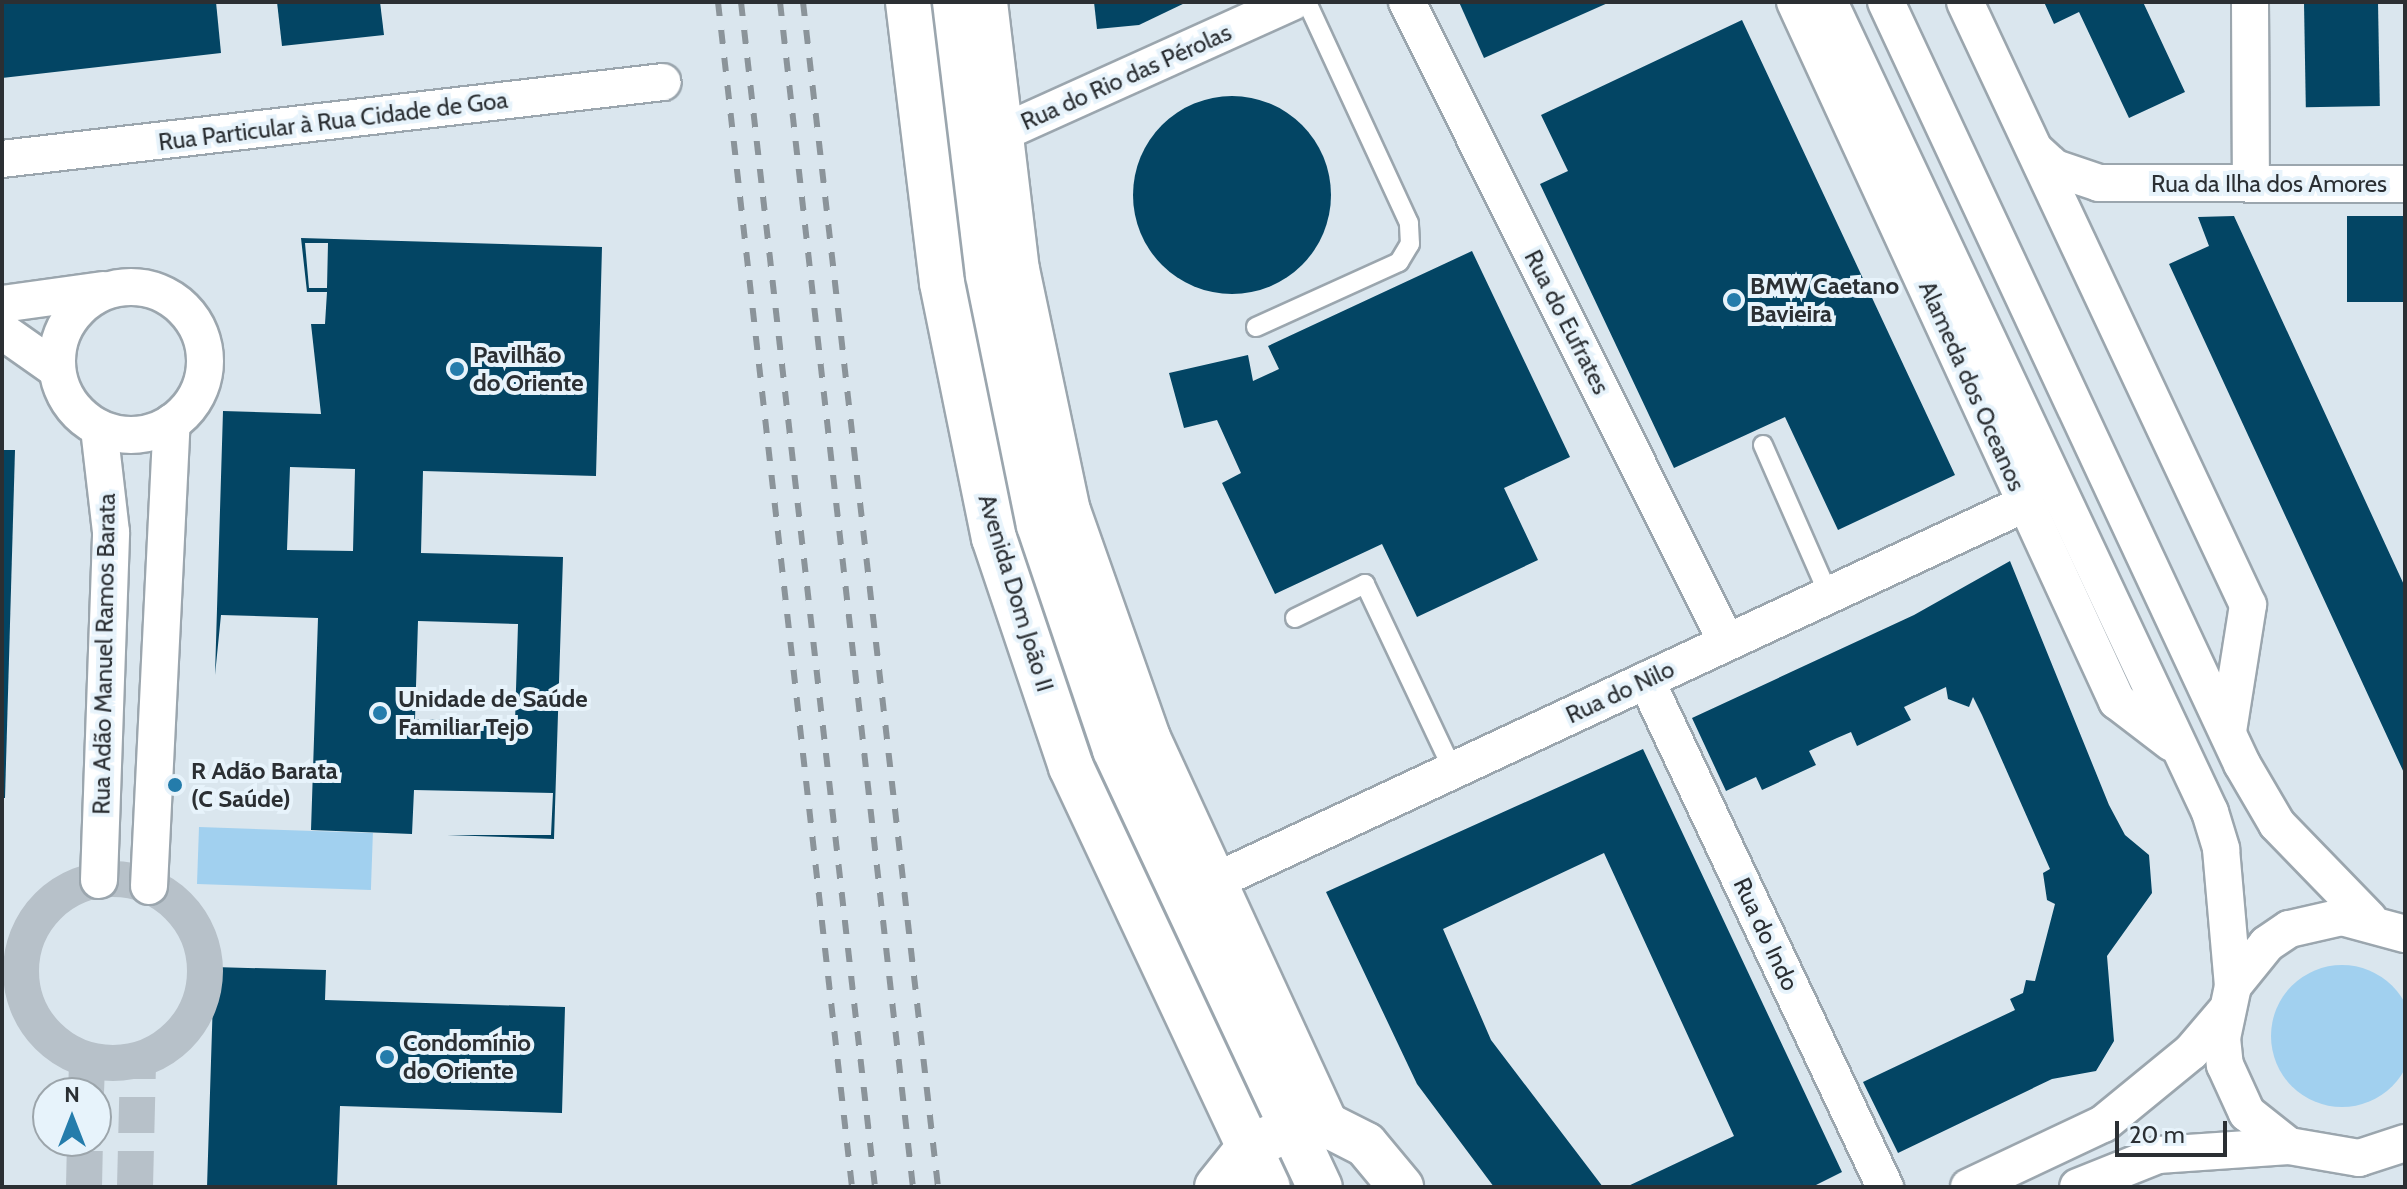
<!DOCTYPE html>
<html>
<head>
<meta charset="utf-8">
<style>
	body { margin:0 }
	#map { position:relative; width:2407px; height:1189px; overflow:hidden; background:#dae6ee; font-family:Cabin,sans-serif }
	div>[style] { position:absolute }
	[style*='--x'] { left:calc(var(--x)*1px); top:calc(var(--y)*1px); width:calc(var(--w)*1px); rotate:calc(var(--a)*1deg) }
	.green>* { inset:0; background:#a1d0ef; transform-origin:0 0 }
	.round { border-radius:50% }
	.building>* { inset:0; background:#034564; transform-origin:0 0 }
	.street-tunnel>* { height:36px; margin-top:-18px; transform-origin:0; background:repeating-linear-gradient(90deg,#b7c1c9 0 36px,transparent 0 54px) }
	.street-tunnel>.ring { margin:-18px; padding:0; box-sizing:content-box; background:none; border:36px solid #b7c1c9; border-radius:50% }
	.roads { filter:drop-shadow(2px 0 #9ba6ae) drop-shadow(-2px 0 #9ba6ae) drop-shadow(0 2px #9ba6ae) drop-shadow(0 -2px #9ba6ae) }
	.lane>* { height:18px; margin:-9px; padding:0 9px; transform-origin:9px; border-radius:9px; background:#fff }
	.street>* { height:36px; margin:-18px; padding:0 18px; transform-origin:18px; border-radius:18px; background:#fff }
	.street>.ring { margin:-18px; padding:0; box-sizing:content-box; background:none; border:36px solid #fff; border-radius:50% }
	.secondary>* { height:44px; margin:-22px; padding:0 22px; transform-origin:22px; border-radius:22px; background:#fff }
	.rail>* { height:6px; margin-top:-3px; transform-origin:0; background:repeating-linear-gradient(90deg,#8b949a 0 14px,transparent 0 28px) }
	.dots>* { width:22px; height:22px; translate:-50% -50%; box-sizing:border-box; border:4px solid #e7f3fb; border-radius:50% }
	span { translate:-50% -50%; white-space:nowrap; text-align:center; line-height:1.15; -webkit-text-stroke:8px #e7f3fb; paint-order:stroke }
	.street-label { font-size:24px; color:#2b2f33 }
	.poi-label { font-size:24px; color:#2b2f33; font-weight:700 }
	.left { translate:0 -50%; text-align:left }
	.frame { position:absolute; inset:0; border:4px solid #2b2f33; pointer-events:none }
	.north { position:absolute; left:32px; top:1077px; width:80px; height:80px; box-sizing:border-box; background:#e7f3fb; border:2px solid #9ca5ab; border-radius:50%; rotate:0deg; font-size:22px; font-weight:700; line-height:32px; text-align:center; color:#2b2f33 }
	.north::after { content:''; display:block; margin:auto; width:28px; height:36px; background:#247cab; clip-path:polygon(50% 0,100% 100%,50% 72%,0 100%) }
	.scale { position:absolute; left:2115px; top:1121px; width:112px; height:36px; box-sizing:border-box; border:4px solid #2b2f33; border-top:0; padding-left:10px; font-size:24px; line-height:28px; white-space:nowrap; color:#2b2f33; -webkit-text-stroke:6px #e7f3fb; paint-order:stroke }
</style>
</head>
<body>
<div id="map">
	<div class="green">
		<i style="left:199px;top:827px;width:174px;height:57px;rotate:2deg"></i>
		<i class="round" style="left:2271px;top:965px;width:142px;height:142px"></i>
	</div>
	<div class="building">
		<i style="clip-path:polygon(2px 2px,216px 2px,221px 53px,2px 78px)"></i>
		<i style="clip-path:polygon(277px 2px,380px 2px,384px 35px,282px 46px)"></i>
		<i style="clip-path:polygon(1094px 2px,1187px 2px,1139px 25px,1097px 29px)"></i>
		<i style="clip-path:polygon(1459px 2px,1610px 2px,1484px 58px)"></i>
		<i style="clip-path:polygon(2044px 2px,2143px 2px,2185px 92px,2129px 118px,2079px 12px,2054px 24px)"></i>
		<i style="left:2378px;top:2px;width:104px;height:74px;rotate:89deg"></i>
		<i style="clip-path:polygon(1742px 20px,1955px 475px,1838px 530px,1785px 417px,1674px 468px,1540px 184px,1568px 171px,1541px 115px)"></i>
		<i class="round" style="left:1133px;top:96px;width:198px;height:198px"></i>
		<i style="clip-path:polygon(2234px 216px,2405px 587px,2405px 775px,2169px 264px,2209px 246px,2198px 217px)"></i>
		<i style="left:2405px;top:216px;width:86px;height:58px;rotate:90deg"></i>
		<i style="clip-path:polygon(evenodd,301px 238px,602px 247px,596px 476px,423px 471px,421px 553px,563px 557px,554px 839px,447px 835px,551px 835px,553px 793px,414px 790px,412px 834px,311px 830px,318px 618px,221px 615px,215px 675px,223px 411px,321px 414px,311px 324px,325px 324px,327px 292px,307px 292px,301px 238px,305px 243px,328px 243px,327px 288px,309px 288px,305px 243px,301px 238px,290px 467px,355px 469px,353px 551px,287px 550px,290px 467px,301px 238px,418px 621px,518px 624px,515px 722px,415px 719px,418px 621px)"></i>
		<i style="clip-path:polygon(1472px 251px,1570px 457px,1504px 488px,1538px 560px,1417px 617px,1382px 544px,1275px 594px,1222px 483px,1241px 473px,1217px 420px,1184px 428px,1169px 373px,1248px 355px,1253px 381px,1279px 369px,1268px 346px)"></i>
		<i style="clip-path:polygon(2px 450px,15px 450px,5px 798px,2px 798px)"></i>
		<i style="clip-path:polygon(2010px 561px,2109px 805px,2125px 835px,2149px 855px,2152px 893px,2107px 956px,2114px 1041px,2096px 1071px,2052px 1079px,1898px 1153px,1863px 1082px,2015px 1010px,2010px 999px,2023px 993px,2026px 980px,2035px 981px,2055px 904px,2047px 900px,2043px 873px,2050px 869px,1982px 715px,1973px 697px,1969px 707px,1948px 699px,1946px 687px,1904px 707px,1911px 720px,1857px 746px,1851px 732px,1837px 738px,1809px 751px,1816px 765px,1762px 790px,1756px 777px,1726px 791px,1692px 718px,1914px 615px)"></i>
		<i style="clip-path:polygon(1643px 749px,1842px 1172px,1812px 1187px,1626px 1187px,1734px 1136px,1604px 853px,1443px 929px,1491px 1040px,1603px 1187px,1494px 1187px,1417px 1084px,1326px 892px)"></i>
		<i style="clip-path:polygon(214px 967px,326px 970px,325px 1000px,565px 1007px,562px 1113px,340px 1106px,337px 1187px,207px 1187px)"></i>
	</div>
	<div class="street-tunnel">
		<i class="ring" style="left:21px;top:879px;width:148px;height:148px"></i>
		<i style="--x:86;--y:1093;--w:34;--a:-88"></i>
		<i style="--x:84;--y:1187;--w:46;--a:-88.8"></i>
		<i style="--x:135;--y:1187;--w:127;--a:-88.6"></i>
	</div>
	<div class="roads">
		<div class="lane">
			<i style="--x:1256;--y:327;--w:157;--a:-24.4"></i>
			<i style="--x:1399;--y:262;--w:21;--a:-59"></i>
			<i style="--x:1410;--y:244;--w:21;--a:-93"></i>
			<i style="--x:1409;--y:223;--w:243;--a:-114.8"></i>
			<i style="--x:1763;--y:445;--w:164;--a:66.3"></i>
			<i style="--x:1295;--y:618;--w:78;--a:-25.9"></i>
			<i style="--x:1365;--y:584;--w:206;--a:64.7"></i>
		</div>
		<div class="street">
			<i style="--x:989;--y:2;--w:269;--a:83.2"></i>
			<i style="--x:1021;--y:269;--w:246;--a:78.1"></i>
			<i style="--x:1072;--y:510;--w:241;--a:70.6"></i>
			<i style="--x:1152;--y:737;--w:429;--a:65.3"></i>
			<i style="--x:1407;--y:2;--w:716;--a:63.47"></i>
			<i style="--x:1795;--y:2;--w:770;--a:65.27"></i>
			<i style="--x:2117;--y:701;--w:69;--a:37.4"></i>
			<i style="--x:1829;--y:2;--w:895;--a:64.81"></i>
			<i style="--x:2210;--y:812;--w:39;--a:73"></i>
			<i style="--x:2221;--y:849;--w:138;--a:85"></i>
			<i style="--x:1886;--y:2;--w:841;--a:64.96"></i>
			<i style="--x:2242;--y:764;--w:69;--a:59.7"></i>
			<i style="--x:2277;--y:824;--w:132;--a:45.9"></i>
			<i style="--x:1965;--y:2;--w:666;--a:64.86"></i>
			<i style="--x:2248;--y:605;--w:128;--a:99"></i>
			<i style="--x:2250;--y:2;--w:181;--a:89.7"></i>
			<i style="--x:1004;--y:132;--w:316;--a:-24.3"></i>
			<i style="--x:2037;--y:152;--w:24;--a:42"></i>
			<i style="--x:2055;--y:168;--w:46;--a:18.8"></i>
			<i style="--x:2099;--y:183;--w:306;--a:0.2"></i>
			<i style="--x:2;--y:159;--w:665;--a:-6.64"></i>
			<i class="ring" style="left:57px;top:287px;width:112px;height:112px"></i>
			<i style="--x:2;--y:304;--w:102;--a:-7.9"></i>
			<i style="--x:2;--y:331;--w:66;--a:35.1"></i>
			<i style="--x:1646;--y:680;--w:561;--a:64.76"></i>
			<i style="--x:99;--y:880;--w:348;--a:-88"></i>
			<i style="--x:111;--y:532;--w:104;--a:-96.6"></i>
			<i style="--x:1216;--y:881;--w:892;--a:-25.01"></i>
			<i style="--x:149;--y:886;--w:464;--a:-87.2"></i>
			<i style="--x:2405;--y:934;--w:65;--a:-164.9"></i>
			<i style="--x:2342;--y:917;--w:54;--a:167.2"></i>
			<i style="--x:2289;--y:929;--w:27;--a:146"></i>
			<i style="--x:2267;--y:944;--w:54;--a:129"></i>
			<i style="--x:2233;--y:986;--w:53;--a:101.9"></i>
			<i style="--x:2222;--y:1038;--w:27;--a:84"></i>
			<i style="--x:2225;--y:1065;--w:53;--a:65.4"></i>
			<i style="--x:2247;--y:1113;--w:53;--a:38.2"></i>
			<i style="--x:2289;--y:1146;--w:71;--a:9.7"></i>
			<i style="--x:2359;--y:1158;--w:48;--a:-18.1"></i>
			<i style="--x:1969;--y:1187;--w:148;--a:-25.2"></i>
			<i style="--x:2103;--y:1124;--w:114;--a:-39.3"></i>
			<i style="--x:2191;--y:1052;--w:52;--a:-49.6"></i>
			<i style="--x:2078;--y:1187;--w:86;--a:-21.8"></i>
			<i style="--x:2158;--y:1155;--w:131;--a:-3.9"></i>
		</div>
		<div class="secondary">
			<i style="--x:908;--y:2;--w:283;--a:83.1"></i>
			<i style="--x:942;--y:283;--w:260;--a:78.5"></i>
			<i style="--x:994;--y:538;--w:242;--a:71.4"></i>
			<i style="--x:1071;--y:767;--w:464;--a:64.9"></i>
			<i style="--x:955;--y:2;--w:275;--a:83.1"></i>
			<i style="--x:988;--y:275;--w:255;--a:78.5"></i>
			<i style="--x:1039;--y:525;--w:237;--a:71.3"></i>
			<i style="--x:1115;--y:750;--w:483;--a:64.9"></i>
			<i style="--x:1217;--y:1187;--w:51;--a:-51.3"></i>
			<i style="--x:1249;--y:1147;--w:47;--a:-23.8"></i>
			<i style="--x:1292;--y:1128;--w:39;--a:-1"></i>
			<i style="--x:1331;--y:1127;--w:39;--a:27"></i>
			<i style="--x:1366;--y:1145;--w:55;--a:50.2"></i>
		</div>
	</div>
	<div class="rail">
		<i style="--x:718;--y:2;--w:1193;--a:83.55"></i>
		<i style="--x:741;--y:2;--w:1193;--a:83.55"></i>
		<i style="--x:780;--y:2;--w:1192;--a:83.6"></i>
		<i style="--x:803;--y:2;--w:1193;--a:83.5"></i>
	</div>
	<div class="dots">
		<i style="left:1734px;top:300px;background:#247cab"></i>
		<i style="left:457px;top:369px;background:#247cab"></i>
		<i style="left:380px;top:713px;background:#247cab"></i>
		<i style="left:175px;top:785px;background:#247cab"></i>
		<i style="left:387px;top:1057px;background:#247cab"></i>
	</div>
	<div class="street-label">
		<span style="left:1126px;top:77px;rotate:-24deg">Rua do Rio das Pérolas</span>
		<span style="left:333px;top:121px;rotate:-7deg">Rua Particular à Rua Cidade de Goa</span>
		<span style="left:2269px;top:184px">Rua da Ilha dos Amores</span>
		<span style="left:1567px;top:322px;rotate:63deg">Rua do Eufrates</span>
		<span style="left:1972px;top:386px;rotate:66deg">Alameda dos Oceanos</span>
		<span style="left:1016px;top:593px;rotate:73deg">Avenida Dom João II</span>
		<span style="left:104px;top:654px;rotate:-89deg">Rua Adão Manuel Ramos Barata</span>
		<span style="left:1620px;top:692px;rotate:-25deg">Rua do Nilo</span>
		<span style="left:1766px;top:934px;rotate:65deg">Rua do Indo</span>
	</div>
	<div class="poi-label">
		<span class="left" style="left:1750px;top:300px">BMW Caetano<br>Bavieira</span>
		<span class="left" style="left:473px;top:369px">Pavilhão<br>do Oriente</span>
		<span class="left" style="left:398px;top:713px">Unidade de Saúde<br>Familiar Tejo</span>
		<span class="left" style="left:191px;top:785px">R Adão Barata<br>(C Saúde)</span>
		<span class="left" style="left:403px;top:1057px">Condomínio<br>do Oriente</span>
	</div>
	<div class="frame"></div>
	<div class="north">N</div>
	<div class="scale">20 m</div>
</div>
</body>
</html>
